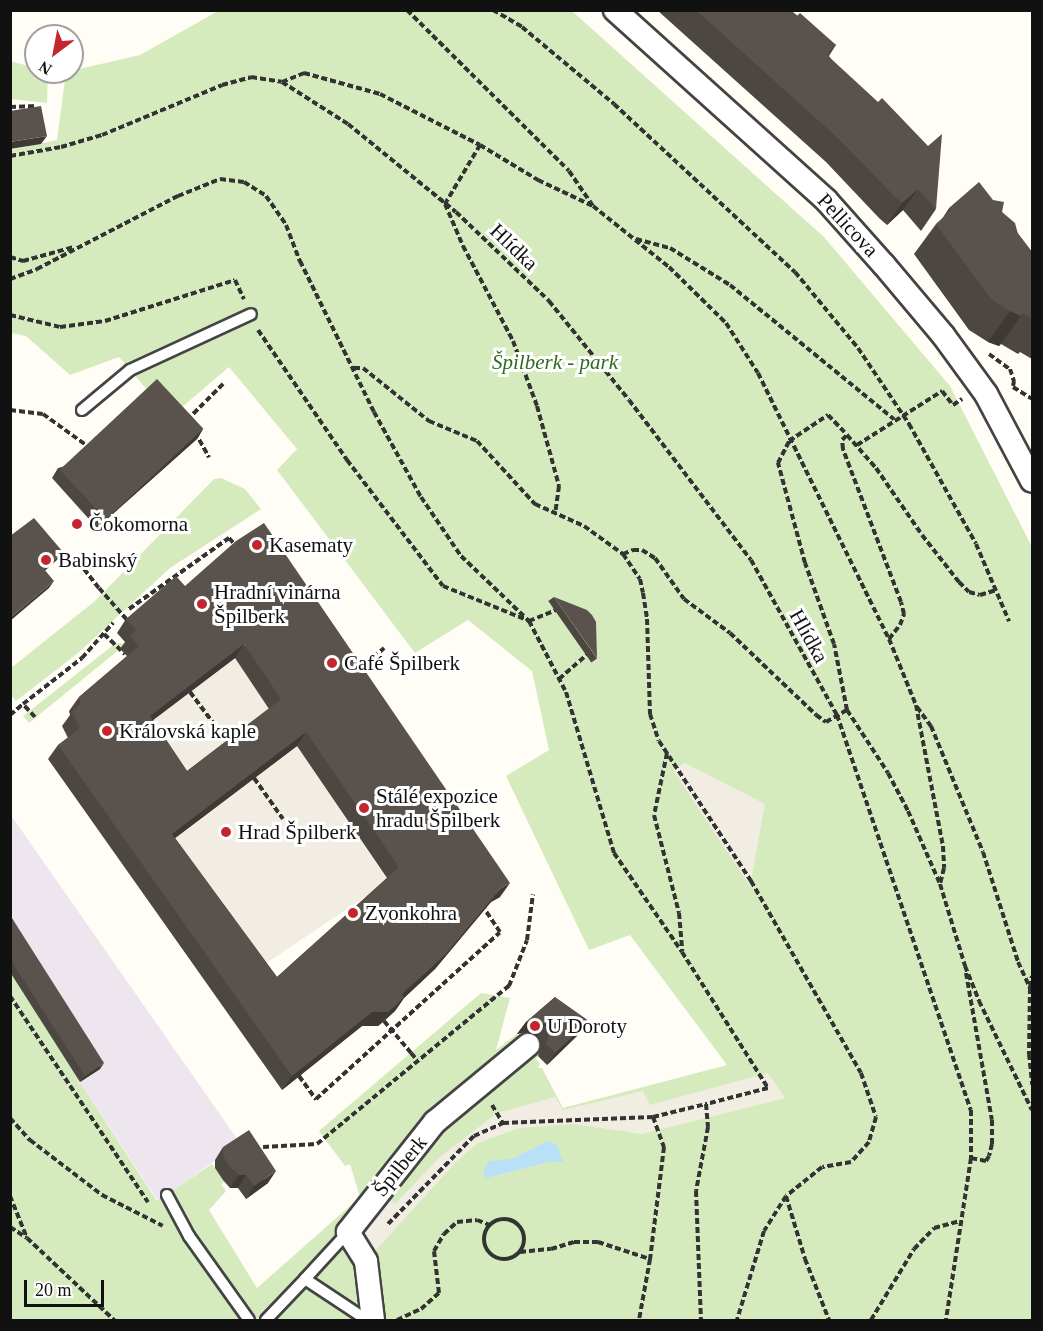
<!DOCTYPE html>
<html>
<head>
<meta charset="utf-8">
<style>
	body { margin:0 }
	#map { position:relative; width:1043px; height:1331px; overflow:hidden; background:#fffdf5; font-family:"Times New Roman",serif }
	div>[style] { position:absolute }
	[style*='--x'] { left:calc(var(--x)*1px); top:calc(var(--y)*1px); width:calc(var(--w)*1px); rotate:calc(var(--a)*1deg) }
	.industrial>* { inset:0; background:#eee6ef }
	.green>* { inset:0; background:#d5ebbd }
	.plaza>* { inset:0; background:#f1ede2; transform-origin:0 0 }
	.water>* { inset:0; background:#b9e0f7 }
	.path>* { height:4px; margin-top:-2px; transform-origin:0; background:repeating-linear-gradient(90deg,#333 0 6px,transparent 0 9px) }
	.path>.ring { margin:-2px; padding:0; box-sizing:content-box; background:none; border:4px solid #333; border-radius:50% }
	.roads { filter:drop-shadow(2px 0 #444) drop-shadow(-2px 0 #444) drop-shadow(0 2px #444) drop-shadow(0 -2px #444) }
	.service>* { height:10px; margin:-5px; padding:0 5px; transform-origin:5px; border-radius:5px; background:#fff }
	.minor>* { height:22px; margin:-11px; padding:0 11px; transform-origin:11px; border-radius:11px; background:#fff }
	.path-bridge>* { height:4px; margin-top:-2px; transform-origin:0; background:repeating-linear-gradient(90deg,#333 0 6px,transparent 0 9px) }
	.wall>* { inset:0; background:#4d4742; transform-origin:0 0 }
	.shaded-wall>* { inset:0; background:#3f3936 }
	.building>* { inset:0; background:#5a524d; transform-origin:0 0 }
	.dots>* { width:16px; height:16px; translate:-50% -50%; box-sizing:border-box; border:3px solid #fff; border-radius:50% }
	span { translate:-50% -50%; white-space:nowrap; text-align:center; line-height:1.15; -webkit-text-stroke:6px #fff; paint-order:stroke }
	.street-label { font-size:21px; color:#111 }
	.park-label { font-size:21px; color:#2f6b1f; font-style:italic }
	.poi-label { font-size:21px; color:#111 }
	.left { translate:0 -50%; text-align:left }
	.frame { position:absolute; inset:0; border:12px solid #111; pointer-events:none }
	.north { position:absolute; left:24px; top:24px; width:60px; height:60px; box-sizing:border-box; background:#fff; border:2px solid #a0a0a0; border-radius:50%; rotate:212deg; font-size:16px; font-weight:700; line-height:24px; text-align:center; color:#111 }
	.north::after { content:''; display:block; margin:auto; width:21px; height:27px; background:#c4262e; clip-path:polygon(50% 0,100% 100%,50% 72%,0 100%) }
	.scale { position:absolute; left:24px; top:1280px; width:80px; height:27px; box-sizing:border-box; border:3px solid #111; border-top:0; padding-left:8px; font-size:18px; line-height:21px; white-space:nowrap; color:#111; -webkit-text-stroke:4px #fff; paint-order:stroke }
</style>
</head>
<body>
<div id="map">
	<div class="industrial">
		<i style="clip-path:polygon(10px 814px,240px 1143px,158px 1201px,81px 1084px,78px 1084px,11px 971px)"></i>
	</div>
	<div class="green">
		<i style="clip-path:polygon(218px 11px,572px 11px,824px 237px,950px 386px,1032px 547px,1032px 1320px,11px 1320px,11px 971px,78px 1078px,78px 1084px,81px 1084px,157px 1201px,212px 1164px,226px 1181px,221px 1184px,226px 1191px,209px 1210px,257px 1288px,360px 1197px,350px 1164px,345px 1166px,319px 1131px,481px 993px,510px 998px,496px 1050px,517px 1034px,538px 1056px,536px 1059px,540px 1064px,538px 1068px,542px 1068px,563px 1108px,727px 1065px,630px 935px,589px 950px,506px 776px,549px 750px,532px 671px,468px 620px,415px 653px,277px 470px,297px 449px,229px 367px,175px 413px,148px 391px,119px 357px,70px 375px,26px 336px,11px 333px,10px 150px,57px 140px,66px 72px,140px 55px)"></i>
		<i style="clip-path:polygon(10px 61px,36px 68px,36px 72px,48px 72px,47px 103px,11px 99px)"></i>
		<i style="clip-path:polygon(221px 478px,245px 489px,261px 509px,170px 568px,78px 653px,16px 701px,11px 695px,11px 668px,95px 601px,214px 479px)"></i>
		<i style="clip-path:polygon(116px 643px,126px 644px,29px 723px,23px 716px)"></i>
	</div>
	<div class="plaza">
		<i style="left:235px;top:658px;width:66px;height:119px;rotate:56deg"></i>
		<i style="left:297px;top:746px;width:163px;height:169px;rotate:56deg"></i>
		<i style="clip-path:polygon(685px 763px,765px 804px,750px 886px,673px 770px)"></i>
		<i style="clip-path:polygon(768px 1073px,785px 1098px,642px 1134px,573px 1124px,520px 1128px,500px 1135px,478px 1143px,457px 1161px,366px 1261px,348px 1232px,380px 1190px,395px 1204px,440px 1157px,497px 1113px,555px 1097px,563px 1110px,643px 1091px,650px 1105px)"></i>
	</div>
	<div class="water">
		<i style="clip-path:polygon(548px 1141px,557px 1145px,563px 1162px,549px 1162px,486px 1178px,483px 1172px,489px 1161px,512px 1159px)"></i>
	</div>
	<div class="path">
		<i style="--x:407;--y:10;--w:228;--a:44.8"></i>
		<i style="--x:569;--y:171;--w:42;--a:55.6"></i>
		<i style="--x:593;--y:206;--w:97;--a:38.8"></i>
		<i style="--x:669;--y:267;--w:80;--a:44.5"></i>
		<i style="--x:726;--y:323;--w:59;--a:57.4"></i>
		<i style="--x:758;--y:373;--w:297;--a:63.8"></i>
		<i style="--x:889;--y:639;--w:71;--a:67.8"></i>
		<i style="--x:916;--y:705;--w:144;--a:79.2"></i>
		<i style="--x:943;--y:846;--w:22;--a:87"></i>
		<i style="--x:944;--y:868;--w:16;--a:104"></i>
		<i style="--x:493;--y:10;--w:34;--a:30"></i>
		<i style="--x:522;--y:27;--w:120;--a:39.9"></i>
		<i style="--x:614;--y:104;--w:247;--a:42.9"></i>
		<i style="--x:795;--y:272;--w:99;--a:50.3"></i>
		<i style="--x:858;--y:348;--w:92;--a:56.1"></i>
		<i style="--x:909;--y:424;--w:137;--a:60.8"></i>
		<i style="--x:976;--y:544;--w:84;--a:66.8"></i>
		<i style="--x:282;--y:82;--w:24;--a:-22"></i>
		<i style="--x:304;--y:73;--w:79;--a:15.4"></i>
		<i style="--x:380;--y:94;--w:112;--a:27"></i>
		<i style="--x:480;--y:145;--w:68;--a:31.1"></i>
		<i style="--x:538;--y:180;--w:61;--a:25.3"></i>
		<i style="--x:10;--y:107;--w:27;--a:-2"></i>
		<i style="--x:480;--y:145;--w:69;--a:120.7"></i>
		<i style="--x:445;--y:204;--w:46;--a:66.8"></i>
		<i style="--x:463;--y:246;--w:107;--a:62.2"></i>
		<i style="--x:513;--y:341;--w:69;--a:69.7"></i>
		<i style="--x:537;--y:406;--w:83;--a:74.6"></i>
		<i style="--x:559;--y:486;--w:27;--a:98"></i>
		<i style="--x:10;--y:156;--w:52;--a:-10"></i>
		<i style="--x:61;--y:147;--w:43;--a:-16.3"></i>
		<i style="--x:102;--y:135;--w:130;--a:-22.6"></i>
		<i style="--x:222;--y:85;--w:30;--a:-15"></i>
		<i style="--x:251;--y:77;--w:31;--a:9"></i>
		<i style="--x:282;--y:82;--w:78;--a:32.5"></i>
		<i style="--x:348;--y:124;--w:139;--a:39.2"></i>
		<i style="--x:456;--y:212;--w:129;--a:43.7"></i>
		<i style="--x:549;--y:301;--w:127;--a:51.1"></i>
		<i style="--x:629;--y:400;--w:201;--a:52.7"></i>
		<i style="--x:751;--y:560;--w:177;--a:61"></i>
		<i style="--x:837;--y:715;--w:417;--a:71.3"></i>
		<i style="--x:971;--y:1110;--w:48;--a:90"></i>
		<i style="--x:971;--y:1158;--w:164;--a:98.8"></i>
		<i style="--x:636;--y:239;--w:35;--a:15"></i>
		<i style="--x:670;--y:248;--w:70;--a:31.7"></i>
		<i style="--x:730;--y:285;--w:212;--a:39.3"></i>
		<i style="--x:10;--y:257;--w:14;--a:17"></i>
		<i style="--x:23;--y:261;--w:53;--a:-15.4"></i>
		<i style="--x:10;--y:279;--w:29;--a:-20"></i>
		<i style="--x:37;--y:269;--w:159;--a:-27.4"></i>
		<i style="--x:178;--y:196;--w:45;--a:-22"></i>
		<i style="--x:220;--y:179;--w:24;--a:7"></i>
		<i style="--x:244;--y:182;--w:26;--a:32"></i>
		<i style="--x:266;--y:196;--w:35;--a:55"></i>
		<i style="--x:286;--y:225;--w:39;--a:69"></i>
		<i style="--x:300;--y:261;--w:168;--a:63.9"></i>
		<i style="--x:374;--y:412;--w:97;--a:61.1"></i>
		<i style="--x:421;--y:497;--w:71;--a:55.9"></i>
		<i style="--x:461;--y:556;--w:94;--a:43.7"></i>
		<i style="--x:529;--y:621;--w:80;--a:62.5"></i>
		<i style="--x:566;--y:692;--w:168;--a:73.4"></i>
		<i style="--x:614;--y:853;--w:120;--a:55.5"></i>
		<i style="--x:682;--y:952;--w:161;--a:57.7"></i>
		<i style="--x:768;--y:1088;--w:64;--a:165.5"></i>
		<i style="--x:706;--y:1104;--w:23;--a:85"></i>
		<i style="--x:708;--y:1127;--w:65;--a:100.6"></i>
		<i style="--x:696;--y:1191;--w:129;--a:87.8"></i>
		<i style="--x:10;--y:315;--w:51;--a:13.5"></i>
		<i style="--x:60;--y:327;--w:45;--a:-7.6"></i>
		<i style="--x:105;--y:321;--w:136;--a:-17.5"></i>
		<i style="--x:235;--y:280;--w:21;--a:65"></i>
		<i style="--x:258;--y:330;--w:158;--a:55.6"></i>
		<i style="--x:347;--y:460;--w:158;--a:52.7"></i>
		<i style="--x:443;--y:586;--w:93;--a:22.1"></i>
		<i style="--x:529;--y:621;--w:31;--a:-22"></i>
		<i style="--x:989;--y:354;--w:26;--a:36"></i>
		<i style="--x:1010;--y:369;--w:13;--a:72"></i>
		<i style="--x:1014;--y:381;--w:5;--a:101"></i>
		<i style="--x:354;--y:368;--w:9;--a:0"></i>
		<i style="--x:363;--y:368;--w:85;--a:38.8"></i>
		<i style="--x:429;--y:421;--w:52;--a:22.6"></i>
		<i style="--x:477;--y:441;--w:86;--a:47.4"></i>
		<i style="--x:535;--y:504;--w:54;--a:24.2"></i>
		<i style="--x:584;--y:526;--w:48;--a:35.7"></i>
		<i style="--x:623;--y:554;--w:30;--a:56"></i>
		<i style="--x:640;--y:579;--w:14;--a:78"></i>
		<i style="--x:643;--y:593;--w:26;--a:81"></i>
		<i style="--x:647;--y:619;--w:95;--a:88.2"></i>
		<i style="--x:650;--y:714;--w:28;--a:72"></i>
		<i style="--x:659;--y:741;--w:168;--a:56.7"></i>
		<i style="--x:751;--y:881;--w:221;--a:60.2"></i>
		<i style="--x:861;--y:1073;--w:46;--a:71.2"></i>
		<i style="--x:876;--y:1117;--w:26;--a:106"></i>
		<i style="--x:869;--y:1142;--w:27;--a:132"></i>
		<i style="--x:851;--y:1162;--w:29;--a:170"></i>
		<i style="--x:822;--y:1167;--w:46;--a:141.1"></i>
		<i style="--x:786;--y:1196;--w:41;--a:122.2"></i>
		<i style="--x:764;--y:1231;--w:93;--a:106.9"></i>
		<i style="--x:1013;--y:387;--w:22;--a:32"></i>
		<i style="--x:10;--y:410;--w:33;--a:7"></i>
		<i style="--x:43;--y:414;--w:53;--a:35.8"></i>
		<i style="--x:187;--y:420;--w:51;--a:-45"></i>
		<i style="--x:195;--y:432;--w:29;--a:61"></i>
		<i style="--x:857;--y:445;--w:101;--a:-32.4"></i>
		<i style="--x:942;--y:391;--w:18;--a:52"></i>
		<i style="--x:953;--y:405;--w:11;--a:-34"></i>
		<i style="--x:623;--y:554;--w:11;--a:-22"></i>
		<i style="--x:633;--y:550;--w:9;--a:0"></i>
		<i style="--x:642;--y:550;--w:15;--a:32"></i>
		<i style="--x:655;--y:558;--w:50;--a:54.7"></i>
		<i style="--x:684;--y:599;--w:57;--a:36.5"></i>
		<i style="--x:730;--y:633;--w:119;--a:43.6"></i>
		<i style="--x:816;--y:715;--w:12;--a:35"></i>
		<i style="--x:826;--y:722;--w:24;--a:-30"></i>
		<i style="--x:847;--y:710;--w:67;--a:-101.1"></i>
		<i style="--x:834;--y:644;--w:86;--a:-109.7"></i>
		<i style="--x:805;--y:563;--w:104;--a:-105.1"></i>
		<i style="--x:778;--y:463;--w:25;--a:-63"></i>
		<i style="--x:789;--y:441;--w:47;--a:-33.7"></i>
		<i style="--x:828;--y:415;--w:28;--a:46"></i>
		<i style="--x:84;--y:569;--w:24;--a:52"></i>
		<i style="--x:129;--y:609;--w:123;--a:-35.4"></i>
		<i style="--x:229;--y:538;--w:12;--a:48"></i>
		<i style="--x:104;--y:634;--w:29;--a:44"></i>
		<i style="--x:889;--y:639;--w:18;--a:-52"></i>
		<i style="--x:900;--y:625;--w:12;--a:-70"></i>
		<i style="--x:904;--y:614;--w:12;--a:-104"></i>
		<i style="--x:901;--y:602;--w:164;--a:-110.8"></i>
		<i style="--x:843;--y:449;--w:9;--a:-96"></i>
		<i style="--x:842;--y:440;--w:7;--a:-45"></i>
		<i style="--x:847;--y:435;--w:44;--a:48.7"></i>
		<i style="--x:876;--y:468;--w:81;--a:55.5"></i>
		<i style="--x:922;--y:535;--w:60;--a:51.8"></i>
		<i style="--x:959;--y:582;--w:14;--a:45"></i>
		<i style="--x:969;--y:592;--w:11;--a:15"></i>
		<i style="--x:980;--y:595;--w:17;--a:-17"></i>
		<i style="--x:360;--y:669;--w:32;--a:-41"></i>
		<i style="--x:559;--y:679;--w:41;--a:-41.1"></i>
		<i style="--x:190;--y:692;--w:65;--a:53.1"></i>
		<i style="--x:917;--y:707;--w:24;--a:54"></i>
		<i style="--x:931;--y:726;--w:136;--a:67.6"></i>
		<i style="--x:983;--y:852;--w:115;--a:72.3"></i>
		<i style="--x:1018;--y:962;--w:29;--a:65"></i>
		<i style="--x:1030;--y:988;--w:66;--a:90.9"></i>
		<i style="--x:1029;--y:1054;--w:31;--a:84"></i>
		<i style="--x:847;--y:710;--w:75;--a:56.9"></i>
		<i style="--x:888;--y:773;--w:43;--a:62.2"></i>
		<i style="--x:908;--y:811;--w:80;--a:66.3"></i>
		<i style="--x:940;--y:884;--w:86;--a:73"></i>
		<i style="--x:965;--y:966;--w:38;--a:68"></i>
		<i style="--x:979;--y:1001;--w:121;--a:64.1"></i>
		<i style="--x:10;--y:715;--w:17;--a:-40"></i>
		<i style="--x:35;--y:717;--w:18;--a:-133"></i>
		<i style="--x:23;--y:704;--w:75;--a:-37.9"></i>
		<i style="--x:82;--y:658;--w:47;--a:-48.5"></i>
		<i style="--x:667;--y:753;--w:63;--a:101.8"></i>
		<i style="--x:654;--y:815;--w:101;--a:75.7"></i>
		<i style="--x:679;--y:913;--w:38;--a:85"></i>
		<i style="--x:254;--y:778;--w:50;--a:54.7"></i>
		<i style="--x:966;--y:973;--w:149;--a:80"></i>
		<i style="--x:992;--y:1120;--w:24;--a:90"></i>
		<i style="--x:992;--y:1144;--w:12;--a:104"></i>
		<i style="--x:989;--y:1156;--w:6;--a:121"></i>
		<i style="--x:986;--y:1161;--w:15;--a:-169"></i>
		<i style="--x:1030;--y:987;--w:11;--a:-80"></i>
		<i style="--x:10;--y:996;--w:248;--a:56.2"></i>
		<i style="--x:411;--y:1053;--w:9;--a:49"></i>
		<i style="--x:299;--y:1076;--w:29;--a:54"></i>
		<i style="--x:316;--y:1099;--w:248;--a:-42.2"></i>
		<i style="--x:500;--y:932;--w:27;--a:-124"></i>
		<i style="--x:492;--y:1105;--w:21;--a:59"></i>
		<i style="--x:653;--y:1117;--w:55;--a:-13.8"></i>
		<i style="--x:10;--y:1118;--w:30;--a:48"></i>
		<i style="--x:30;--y:1140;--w:91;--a:37.4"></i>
		<i style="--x:102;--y:1195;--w:68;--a:26.9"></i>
		<i style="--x:263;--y:1147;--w:54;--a:-3.2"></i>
		<i style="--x:317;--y:1144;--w:249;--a:-39.5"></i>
		<i style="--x:509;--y:986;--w:49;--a:-68.6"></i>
		<i style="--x:527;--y:940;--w:46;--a:-82.6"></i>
		<i style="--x:10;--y:1196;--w:45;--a:68"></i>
		<i style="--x:27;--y:1238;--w:120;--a:43.3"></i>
		<i style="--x:786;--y:1196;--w:66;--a:73.2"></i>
		<i style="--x:805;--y:1259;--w:66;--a:68.5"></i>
		<i class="ring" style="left:484px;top:1219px;width:36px;height:36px"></i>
		<i style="--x:388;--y:1224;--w:123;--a:-45.7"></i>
		<i style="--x:474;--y:1136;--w:32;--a:-24"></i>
		<i style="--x:503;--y:1123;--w:150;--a:-2.3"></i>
		<i style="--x:653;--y:1117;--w:32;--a:70"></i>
		<i style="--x:664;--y:1147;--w:113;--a:97.1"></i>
		<i style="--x:650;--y:1259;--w:62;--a:100.2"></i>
		<i style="--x:10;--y:1227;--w:20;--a:33"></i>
		<i style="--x:520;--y:1252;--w:31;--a:-6"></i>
		<i style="--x:551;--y:1249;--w:24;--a:-17"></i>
		<i style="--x:574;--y:1242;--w:24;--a:0"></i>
		<i style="--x:598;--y:1242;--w:55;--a:18.1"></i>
		<i style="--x:397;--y:1320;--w:26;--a:-25"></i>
		<i style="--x:421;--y:1309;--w:24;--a:-42"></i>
		<i style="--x:439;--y:1293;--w:42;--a:-96.8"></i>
		<i style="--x:434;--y:1251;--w:20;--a:-60"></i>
		<i style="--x:444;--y:1234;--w:18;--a:-43"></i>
		<i style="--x:457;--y:1222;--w:20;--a:-6"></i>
		<i style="--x:477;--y:1220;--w:14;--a:21"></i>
		<i style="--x:871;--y:1320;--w:83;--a:-58.8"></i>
		<i style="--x:914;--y:1249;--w:29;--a:-46"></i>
		<i style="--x:934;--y:1228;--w:27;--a:-15"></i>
	</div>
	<div class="roads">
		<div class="service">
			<i style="--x:82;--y:410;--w:62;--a:-39.8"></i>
			<i style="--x:130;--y:370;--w:133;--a:-24.8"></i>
			<i style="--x:167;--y:1195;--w:47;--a:61.8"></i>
			<i style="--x:189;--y:1236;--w:103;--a:54.5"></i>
			<i style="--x:305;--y:1279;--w:64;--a:-47.5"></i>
			<i style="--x:266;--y:1320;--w:57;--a:-46.4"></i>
			<i style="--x:305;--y:1279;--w:74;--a:33.5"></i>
		</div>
		<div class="minor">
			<i style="--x:615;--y:10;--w:284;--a:42"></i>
			<i style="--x:826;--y:200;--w:87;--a:48.3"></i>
			<i style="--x:884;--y:265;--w:92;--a:49.9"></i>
			<i style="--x:943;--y:335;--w:73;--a:53.9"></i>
			<i style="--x:986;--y:394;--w:98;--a:62.1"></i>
			<i style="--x:373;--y:1320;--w:59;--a:-96.8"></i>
			<i style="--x:366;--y:1261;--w:34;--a:-122"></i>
			<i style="--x:348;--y:1232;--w:140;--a:-51.7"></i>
			<i style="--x:435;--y:1122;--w:121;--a:-39.6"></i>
		</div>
	</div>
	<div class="path-bridge">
		<i style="--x:99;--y:588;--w:44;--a:48.7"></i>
		<i style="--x:384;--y:1021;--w:42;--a:49.8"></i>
	</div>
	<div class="wall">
		<i style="clip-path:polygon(657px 10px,790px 10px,836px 45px,829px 56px,936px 209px,921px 231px,903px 210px,887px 225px,879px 218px,826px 162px)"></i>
		<i style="clip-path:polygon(949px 208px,1002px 212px,1032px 252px,1032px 359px,1020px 352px,1018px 354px,1001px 344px,999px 346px,988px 342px,969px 330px,914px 254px,936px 224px,942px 219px)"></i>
		<i style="clip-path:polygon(203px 429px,197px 439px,97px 528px,52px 478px,58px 468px)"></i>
		<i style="clip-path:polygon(evenodd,185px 586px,500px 897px,491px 902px,435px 969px,404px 998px,395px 1011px,384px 1021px,378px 1026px,362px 1026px,282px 1090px,48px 759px,58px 745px,68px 738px,62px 726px,70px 715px,69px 711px,79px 697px,127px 656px,120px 649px,125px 642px,117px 633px,126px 619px,185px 586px,235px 658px,269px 709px,187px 771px,153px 720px,235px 658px,185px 586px,297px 746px,387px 878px,277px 977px,175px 838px,297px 746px)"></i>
		<i style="left:554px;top:597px;width:75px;height:7px;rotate:55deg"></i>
		<i style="clip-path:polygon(10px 915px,100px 1069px,80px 1082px,10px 972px)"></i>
		<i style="clip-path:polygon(555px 997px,580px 1033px,547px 1065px,538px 1056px,541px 1043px,538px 1036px,526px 1032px,517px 1034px,526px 1022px)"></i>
		<i style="clip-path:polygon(223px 1147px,268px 1183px,246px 1199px,238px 1188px,230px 1188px,223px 1180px,215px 1168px,215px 1160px)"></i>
	</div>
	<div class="shaded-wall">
		<i style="clip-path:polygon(47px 136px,41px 144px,10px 149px,10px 142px)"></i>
		<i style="clip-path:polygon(918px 189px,903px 210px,887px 225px,902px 203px)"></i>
		<i style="clip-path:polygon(1010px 311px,1021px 316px,999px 346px,988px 342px)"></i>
		<i style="clip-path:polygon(203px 429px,197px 439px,97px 528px,104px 519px)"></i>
		<i style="clip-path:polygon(63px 552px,58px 559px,39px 576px,44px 569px)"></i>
		<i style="clip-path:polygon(54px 581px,49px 588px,10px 621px,10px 618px)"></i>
		<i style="clip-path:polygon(244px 644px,235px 658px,140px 730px,150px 716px)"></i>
		<i style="clip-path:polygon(306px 732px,297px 746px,162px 848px,172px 834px)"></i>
		<i style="clip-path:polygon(510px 883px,500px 897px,491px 902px,435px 969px,404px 998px,395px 1011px,384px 1021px,378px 1026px,362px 1026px,282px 1090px,292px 1076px,372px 1012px,402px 994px,501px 888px)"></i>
		<i style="clip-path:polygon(535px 1020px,546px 1024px,538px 1036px,526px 1032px,517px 1034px,526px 1022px)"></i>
		<i style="clip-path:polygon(589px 1021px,580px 1033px,547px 1065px,555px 1053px)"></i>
		<i style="clip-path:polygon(104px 1063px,100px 1069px,80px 1082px,85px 1076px)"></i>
		<i style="clip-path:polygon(276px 1171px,268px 1183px,246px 1199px,254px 1186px)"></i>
		<i style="clip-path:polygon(239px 1175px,246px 1175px,238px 1188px,230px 1188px)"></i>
	</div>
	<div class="building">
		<i style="clip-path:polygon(696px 10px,790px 10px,797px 16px,800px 13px,836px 45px,827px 55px,878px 102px,882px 98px,928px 146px,942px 134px,936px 209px,918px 189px,902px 203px,894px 196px,841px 141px)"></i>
		<i style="clip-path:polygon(41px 106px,47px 136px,10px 142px,10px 111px)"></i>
		<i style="clip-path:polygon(979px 182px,993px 200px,1004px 202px,1002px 212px,1015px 223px,1018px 234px,1032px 252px,1032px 319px,1022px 313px,1021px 316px,1010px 311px,991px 299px,936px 224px,951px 210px,949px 208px)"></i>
		<i style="left:157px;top:379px;width:68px;height:133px;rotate:47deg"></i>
		<i style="clip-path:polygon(34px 518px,63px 552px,44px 569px,54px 581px,10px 618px,10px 536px)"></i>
		<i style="clip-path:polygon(evenodd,264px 523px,510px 883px,501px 888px,445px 955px,402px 994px,404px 997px,394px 1007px,388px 1012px,372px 1012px,292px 1076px,58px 745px,80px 728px,72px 712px,80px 704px,79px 697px,139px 646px,130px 636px,136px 630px,126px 619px,176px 576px,185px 586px,236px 541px,264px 523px,244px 644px,281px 699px,187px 771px,150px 716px,244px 644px,264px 523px,306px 732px,399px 867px,277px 977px,172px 834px,306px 732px)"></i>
		<i style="clip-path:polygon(554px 597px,587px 610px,592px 615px,596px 622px,597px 658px)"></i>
		<i style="clip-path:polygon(10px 915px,104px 1063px,85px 1076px,10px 959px)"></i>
		<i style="clip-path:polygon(555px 997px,589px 1021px,555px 1053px,546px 1044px,550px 1031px,546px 1024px,535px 1020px,526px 1022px)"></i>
		<i style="clip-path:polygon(249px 1130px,276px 1171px,254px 1186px,246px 1175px,239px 1175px,231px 1168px,223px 1156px,223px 1147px)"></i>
	</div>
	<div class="dots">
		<i style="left:77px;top:524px;background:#c4262e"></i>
		<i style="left:257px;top:545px;background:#c4262e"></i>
		<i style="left:46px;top:560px;background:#c4262e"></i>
		<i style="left:202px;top:604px;background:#c4262e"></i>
		<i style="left:332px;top:663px;background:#c4262e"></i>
		<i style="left:107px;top:731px;background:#c4262e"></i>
		<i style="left:364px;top:808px;background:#c4262e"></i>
		<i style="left:226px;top:832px;background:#c4262e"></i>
		<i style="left:353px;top:913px;background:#c4262e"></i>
		<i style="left:535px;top:1026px;background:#c4262e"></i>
	</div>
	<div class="street-label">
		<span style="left:848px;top:225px;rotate:47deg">Pellicova</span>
		<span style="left:514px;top:247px;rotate:44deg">Hlídka</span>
		<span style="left:809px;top:636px;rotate:61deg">Hlídka</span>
		<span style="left:400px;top:1166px;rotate:-51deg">Špilberk</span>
	</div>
	<div class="park-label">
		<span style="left:555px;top:362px">Špilberk - park</span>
	</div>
	<div class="poi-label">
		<span class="left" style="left:89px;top:524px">Čokomorna</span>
		<span class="left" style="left:269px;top:545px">Kasematy</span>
		<span class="left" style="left:58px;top:560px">Babinský</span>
		<span class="left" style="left:214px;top:604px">Hradní vinárna<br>Špilberk</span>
		<span class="left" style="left:344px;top:663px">Café Špilberk</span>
		<span class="left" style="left:119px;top:731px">Královská kaple</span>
		<span class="left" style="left:376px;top:808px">Stálé expozice<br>hradu Špilberk</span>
		<span class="left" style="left:238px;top:832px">Hrad Špilberk</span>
		<span class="left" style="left:365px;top:913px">Zvonkohra</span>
		<span class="left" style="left:547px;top:1026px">U Doroty</span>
	</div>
	<div class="frame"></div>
	<div class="north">N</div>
	<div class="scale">20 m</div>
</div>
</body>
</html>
